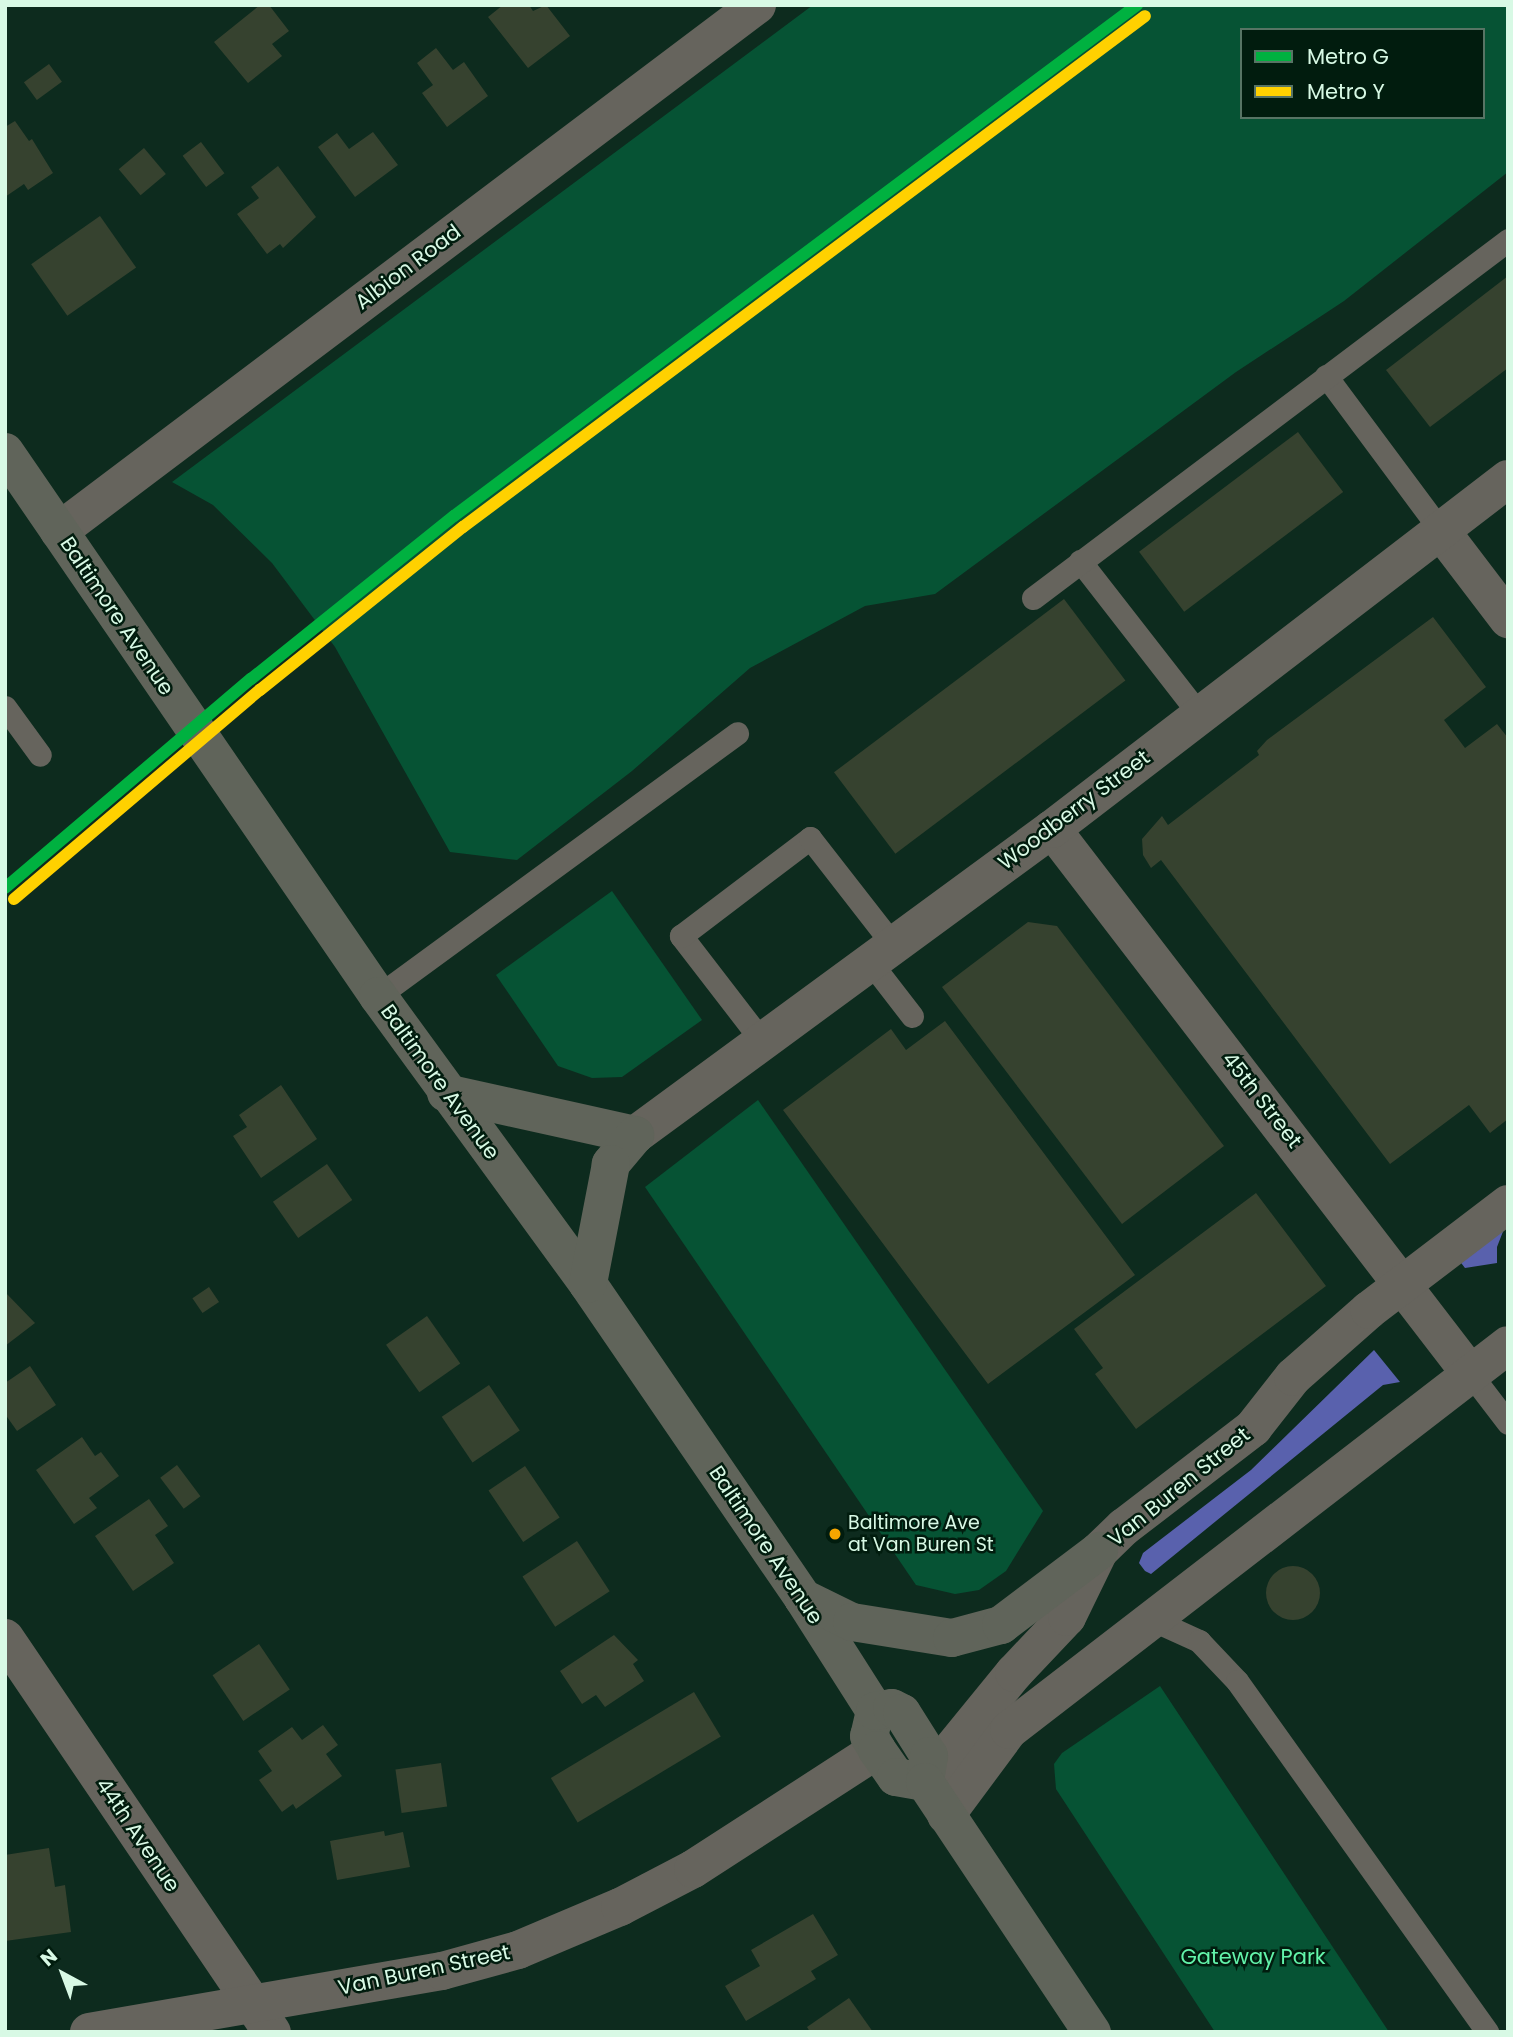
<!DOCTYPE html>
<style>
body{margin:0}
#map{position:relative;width:1513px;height:2037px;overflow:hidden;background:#0d2b1e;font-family:Poppins,sans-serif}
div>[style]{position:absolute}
.green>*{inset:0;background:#065334}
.water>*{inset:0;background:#5961ad}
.building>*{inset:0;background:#36422f;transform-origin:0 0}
.round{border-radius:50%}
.lane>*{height:23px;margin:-11.5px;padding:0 11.5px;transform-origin:11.5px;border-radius:11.5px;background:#66645d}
.street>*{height:38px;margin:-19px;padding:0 19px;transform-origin:19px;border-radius:19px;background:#66645d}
.primary>*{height:38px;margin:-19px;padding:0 19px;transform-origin:19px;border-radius:19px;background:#60645a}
.metro-1>*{height:12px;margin:-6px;padding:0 6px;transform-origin:6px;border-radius:6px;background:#00b140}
.metro-2>*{height:12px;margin:-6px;padding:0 6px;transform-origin:6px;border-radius:6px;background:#ffd100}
.dots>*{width:19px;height:19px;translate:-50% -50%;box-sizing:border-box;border:4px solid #011c0e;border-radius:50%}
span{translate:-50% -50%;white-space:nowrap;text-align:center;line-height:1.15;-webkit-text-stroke:5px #011c0e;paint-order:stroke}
.bus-label{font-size:19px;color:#d8f9e5}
.left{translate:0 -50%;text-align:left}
.street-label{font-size:21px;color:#d8f9e5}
.park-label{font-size:21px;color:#62f3aa}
.frame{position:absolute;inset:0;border:7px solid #d8f9e5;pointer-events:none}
.legend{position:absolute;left:1240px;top:28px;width:245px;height:91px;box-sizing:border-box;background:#011c0e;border:2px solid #577464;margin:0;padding:9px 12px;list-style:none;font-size:21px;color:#d8f9e5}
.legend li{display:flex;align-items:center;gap:14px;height:35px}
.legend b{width:35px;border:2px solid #577464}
.north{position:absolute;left:28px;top:1939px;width:70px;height:70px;-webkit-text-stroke:5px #011c0e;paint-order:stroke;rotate:319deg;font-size:19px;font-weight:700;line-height:28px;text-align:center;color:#d8f9e5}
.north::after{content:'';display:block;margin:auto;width:24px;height:32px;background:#d8f9e5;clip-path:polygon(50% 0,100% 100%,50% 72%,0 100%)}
</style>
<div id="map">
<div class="green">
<div style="clip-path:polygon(evenodd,813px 5px,1508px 5px,1508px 172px,1344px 301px,1236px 372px,935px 594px,865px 606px,750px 668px,632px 771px,517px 860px,450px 852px,335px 647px,272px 563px,213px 505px,172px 482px,813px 5px,1242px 30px,1483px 30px,1483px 117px,1242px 117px,1242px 30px)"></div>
<div style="clip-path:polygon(612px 891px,702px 1020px,622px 1077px,592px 1078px,558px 1066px,496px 975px)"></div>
<div style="clip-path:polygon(758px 1100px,1043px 1511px,1006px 1571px,979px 1590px,955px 1594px,916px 1585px,645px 1187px)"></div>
<div style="clip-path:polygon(1160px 1686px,1389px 2032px,1215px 2032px,1056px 1789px,1054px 1764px,1062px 1753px)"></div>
</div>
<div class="water">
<div style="clip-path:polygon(1504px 1229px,1497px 1247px,1497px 1263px,1465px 1268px,1455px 1255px)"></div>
<div style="clip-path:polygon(1374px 1350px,1400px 1382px,1383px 1385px,1151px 1574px,1145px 1571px,1139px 1563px,1143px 1553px,1251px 1470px)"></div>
</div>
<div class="building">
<div style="clip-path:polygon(260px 5px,269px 5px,289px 31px,272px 44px,282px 56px,248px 83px,214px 42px)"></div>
<div style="clip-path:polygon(503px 5px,529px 5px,533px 11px,546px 5px,570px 36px,528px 68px,488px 17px)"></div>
<div style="clip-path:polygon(436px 48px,453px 70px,464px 62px,488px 96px,447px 127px,422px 93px,433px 85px,417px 63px)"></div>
<div style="left:49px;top:64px;width:22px;height:31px;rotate:54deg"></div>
<div style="clip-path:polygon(15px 121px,29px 141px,32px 139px,53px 173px,28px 190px,24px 184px,5px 197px,5px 127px)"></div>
<div style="clip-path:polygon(373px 132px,398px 165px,355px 197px,318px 147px,337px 133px,349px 149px)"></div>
<div style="left:201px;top:142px;width:39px;height:23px;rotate:53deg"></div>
<div style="left:144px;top:148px;width:34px;height:33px;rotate:50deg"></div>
<div style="clip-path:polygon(278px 166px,316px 217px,283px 248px,280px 244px,267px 254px,237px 214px,259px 198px,251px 187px)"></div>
<div style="left:100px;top:216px;width:63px;height:84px;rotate:55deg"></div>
<div style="clip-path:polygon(1508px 276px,1508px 368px,1430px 427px,1386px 370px)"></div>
<div style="left:1298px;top:432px;width:75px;height:199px;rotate:53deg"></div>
<div style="left:1064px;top:599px;width:102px;height:288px;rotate:53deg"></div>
<div style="clip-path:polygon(1433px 617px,1486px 687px,1444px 720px,1465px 748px,1497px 724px,1508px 738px,1508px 1119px,1490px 1133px,1469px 1105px,1390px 1164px,1161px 860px,1151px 868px,1143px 855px,1142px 839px,1162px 816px,1168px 825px,1259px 755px,1257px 751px,1267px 740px)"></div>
<div style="clip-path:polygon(1028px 922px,1057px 926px,1224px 1146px,1122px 1224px,942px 987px)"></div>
<div style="clip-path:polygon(945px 1021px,1135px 1275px,988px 1384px,783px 1110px,891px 1029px,906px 1050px)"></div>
<div style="clip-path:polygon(281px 1085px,317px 1139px,261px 1178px,233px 1136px,247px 1127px,239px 1115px)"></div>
<div style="left:327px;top:1164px;width:44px;height:66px;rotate:55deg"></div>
<div style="clip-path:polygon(1256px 1193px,1326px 1286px,1136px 1429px,1095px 1374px,1103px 1368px,1074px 1329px)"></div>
<div style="left:209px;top:1287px;width:18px;height:20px;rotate:56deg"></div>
<div style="clip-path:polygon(5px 1292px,35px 1323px,5px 1346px)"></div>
<div style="left:427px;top:1316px;width:58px;height:50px;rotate:55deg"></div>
<div style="clip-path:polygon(30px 1366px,56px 1405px,17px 1431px,5px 1414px,5px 1383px)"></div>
<div style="left:489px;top:1385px;width:55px;height:57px;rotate:56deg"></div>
<div style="clip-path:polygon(82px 1437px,95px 1456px,101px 1452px,119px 1476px,89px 1498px,97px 1508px,74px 1524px,36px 1470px)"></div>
<div style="left:177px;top:1465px;width:39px;height:21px;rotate:53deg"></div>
<div style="left:525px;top:1466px;width:62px;height:44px;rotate:56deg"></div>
<div style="clip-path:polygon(149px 1499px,168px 1526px,155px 1535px,174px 1563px,133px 1591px,95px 1536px)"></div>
<div style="left:577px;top:1541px;width:60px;height:65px;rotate:57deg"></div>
<div class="round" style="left:1266px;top:1566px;width:54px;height:54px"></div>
<div style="clip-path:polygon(614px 1635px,638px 1660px,633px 1664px,644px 1681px,605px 1707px,596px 1695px,582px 1704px,560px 1671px)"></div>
<div style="left:259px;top:1644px;width:55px;height:56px;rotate:56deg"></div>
<div style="left:694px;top:1692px;width:52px;height:167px;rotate:59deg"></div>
<div style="clip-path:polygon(323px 1725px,338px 1745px,326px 1754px,342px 1776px,296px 1809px,293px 1804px,282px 1812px,259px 1780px,272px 1771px,258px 1751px,292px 1727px,302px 1740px)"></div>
<div style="left:441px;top:1763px;width:44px;height:46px;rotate:82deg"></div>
<div style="clip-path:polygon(384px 1831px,385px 1836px,403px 1832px,410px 1867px,337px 1880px,330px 1841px)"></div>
<div style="clip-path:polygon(49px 1848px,55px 1887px,65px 1885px,71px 1932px,5px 1941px,5px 1855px)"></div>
<div style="clip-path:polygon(813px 1914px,838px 1955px,811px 1971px,816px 1979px,746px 2021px,725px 1986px,760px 1966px,751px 1950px)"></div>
<div style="clip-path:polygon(849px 1998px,873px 2032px,810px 2032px,807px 2027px)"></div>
</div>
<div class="lane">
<div style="left:1326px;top:376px;width:193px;rotate:53.4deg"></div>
<div style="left:1080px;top:561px;width:194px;rotate:52.1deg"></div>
<div style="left:1033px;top:598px;width:595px;rotate:-37deg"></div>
<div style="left:5px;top:707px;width:59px;rotate:53.9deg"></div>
<div style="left:871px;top:963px;width:67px;rotate:52.3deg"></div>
<div style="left:378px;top:996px;width:445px;rotate:-36.2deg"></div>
<div style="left:762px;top:1041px;width:133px;rotate:-127.6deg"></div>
<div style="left:681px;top:936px;width:162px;rotate:-37.2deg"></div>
<div style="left:810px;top:838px;width:137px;rotate:52.1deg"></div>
<div style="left:1469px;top:1372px;width:64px;rotate:52.6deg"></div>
<div style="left:1153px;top:1620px;width:51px;rotate:24.5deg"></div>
<div style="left:1199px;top:1641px;width:55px;rotate:46.5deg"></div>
<div style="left:1237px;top:1681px;width:431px;rotate:54.5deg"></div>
</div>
<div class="street">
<div style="left:59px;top:531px;width:874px;rotate:-37deg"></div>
<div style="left:1441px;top:531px;width:111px;rotate:52.7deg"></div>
<div style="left:1052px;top:829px;width:685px;rotate:52.48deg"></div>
<div style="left:635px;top:1135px;width:517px;rotate:-36.27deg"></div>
<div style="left:1052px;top:829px;width:575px;rotate:-37.51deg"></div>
<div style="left:5px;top:1638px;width:476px;rotate:55.9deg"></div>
<div style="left:925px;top:1782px;width:141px;rotate:-50.8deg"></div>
<div style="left:1014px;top:1673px;width:77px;rotate:-46.6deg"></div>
<div style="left:1067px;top:1617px;width:73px;rotate:-64.1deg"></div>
<div style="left:1099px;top:1551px;width:35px;rotate:-44deg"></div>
<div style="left:1124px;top:1527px;width:163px;rotate:-37.5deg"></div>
<div style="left:1253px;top:1428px;width:65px;rotate:-51.9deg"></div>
<div style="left:1293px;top:1377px;width:101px;rotate:-41.4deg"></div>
<div style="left:1369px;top:1310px;width:175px;rotate:-37.3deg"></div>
<div style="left:946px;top:1815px;width:106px;rotate:-53.5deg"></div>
<div style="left:1009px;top:1730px;width:630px;rotate:-37.65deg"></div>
<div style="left:89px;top:2032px;width:358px;rotate:-9.8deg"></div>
<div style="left:442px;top:1971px;width:79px;rotate:-15.4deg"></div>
<div style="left:518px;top:1950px;width:111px;rotate:-22.9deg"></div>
<div style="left:620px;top:1907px;width:82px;rotate:-27.5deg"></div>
<div style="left:693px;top:1869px;width:219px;rotate:-32.9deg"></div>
</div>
<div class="primary">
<div style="left:5px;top:452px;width:660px;rotate:55.56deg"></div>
<div style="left:378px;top:996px;width:356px;rotate:53.9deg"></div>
<div style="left:588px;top:1284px;width:381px;rotate:55.6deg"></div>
<div style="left:803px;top:1598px;width:134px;rotate:57.5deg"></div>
<div style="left:875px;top:1711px;width:26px;rotate:103deg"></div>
<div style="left:869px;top:1736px;width:16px;rotate:60deg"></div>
<div style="left:877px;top:1750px;width:33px;rotate:55deg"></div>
<div style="left:896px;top:1777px;width:29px;rotate:10deg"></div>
<div style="left:446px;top:1093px;width:194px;rotate:12.5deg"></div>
<div style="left:635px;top:1135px;width:38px;rotate:130deg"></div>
<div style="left:611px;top:1164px;width:122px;rotate:100.9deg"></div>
<div style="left:803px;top:1598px;width:55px;rotate:26.1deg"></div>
<div style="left:852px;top:1622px;width:101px;rotate:9.1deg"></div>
<div style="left:952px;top:1638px;width:51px;rotate:-14.9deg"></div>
<div style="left:1001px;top:1625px;width:123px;rotate:-37.1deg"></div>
<div style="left:875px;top:1711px;width:17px;rotate:-10deg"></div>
<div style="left:892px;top:1708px;width:11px;rotate:27deg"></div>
<div style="left:902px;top:1713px;width:51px;rotate:57.9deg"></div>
<div style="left:929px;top:1756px;width:26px;rotate:99deg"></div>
<div style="left:925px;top:1782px;width:301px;rotate:56.3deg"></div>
</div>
<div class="metro-1">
<div style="left:5px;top:888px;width:323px;rotate:-40.4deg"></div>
<div style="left:251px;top:679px;width:260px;rotate:-38.8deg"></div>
<div style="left:454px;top:516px;width:853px;rotate:-36.8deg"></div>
</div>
<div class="metro-2">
<div style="left:14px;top:899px;width:323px;rotate:-40.4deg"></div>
<div style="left:260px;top:690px;width:260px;rotate:-38.8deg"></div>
<div style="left:463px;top:527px;width:852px;rotate:-36.84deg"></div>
</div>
<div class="dots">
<div style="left:835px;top:1534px;background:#f7a600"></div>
</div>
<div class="bus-label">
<span class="left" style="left:848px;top:1534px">Baltimore Ave<br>at Van Buren St</span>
</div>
<div class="street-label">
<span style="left:408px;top:267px;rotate:-37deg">Albion Road</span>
<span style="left:117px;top:616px;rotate:56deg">Baltimore Avenue</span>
<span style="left:1074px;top:810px;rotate:-37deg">Woodberry Street</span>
<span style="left:440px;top:1082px;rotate:54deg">Baltimore Avenue</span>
<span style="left:1262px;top:1100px;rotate:52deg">45th Street</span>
<span style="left:1179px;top:1487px;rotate:-39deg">Van Buren Street</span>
<span style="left:766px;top:1545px;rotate:56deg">Baltimore Avenue</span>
<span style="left:138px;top:1835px;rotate:56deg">44th Avenue</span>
<span style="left:424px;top:1970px;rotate:-12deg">Van Buren Street</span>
</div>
<div class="park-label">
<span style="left:1253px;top:1957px">Gateway Park</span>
</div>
<div class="frame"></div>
<ul class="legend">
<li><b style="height:9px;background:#00b140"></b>Metro G</li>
<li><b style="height:9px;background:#ffd100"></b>Metro Y</li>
</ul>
<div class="north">N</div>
</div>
